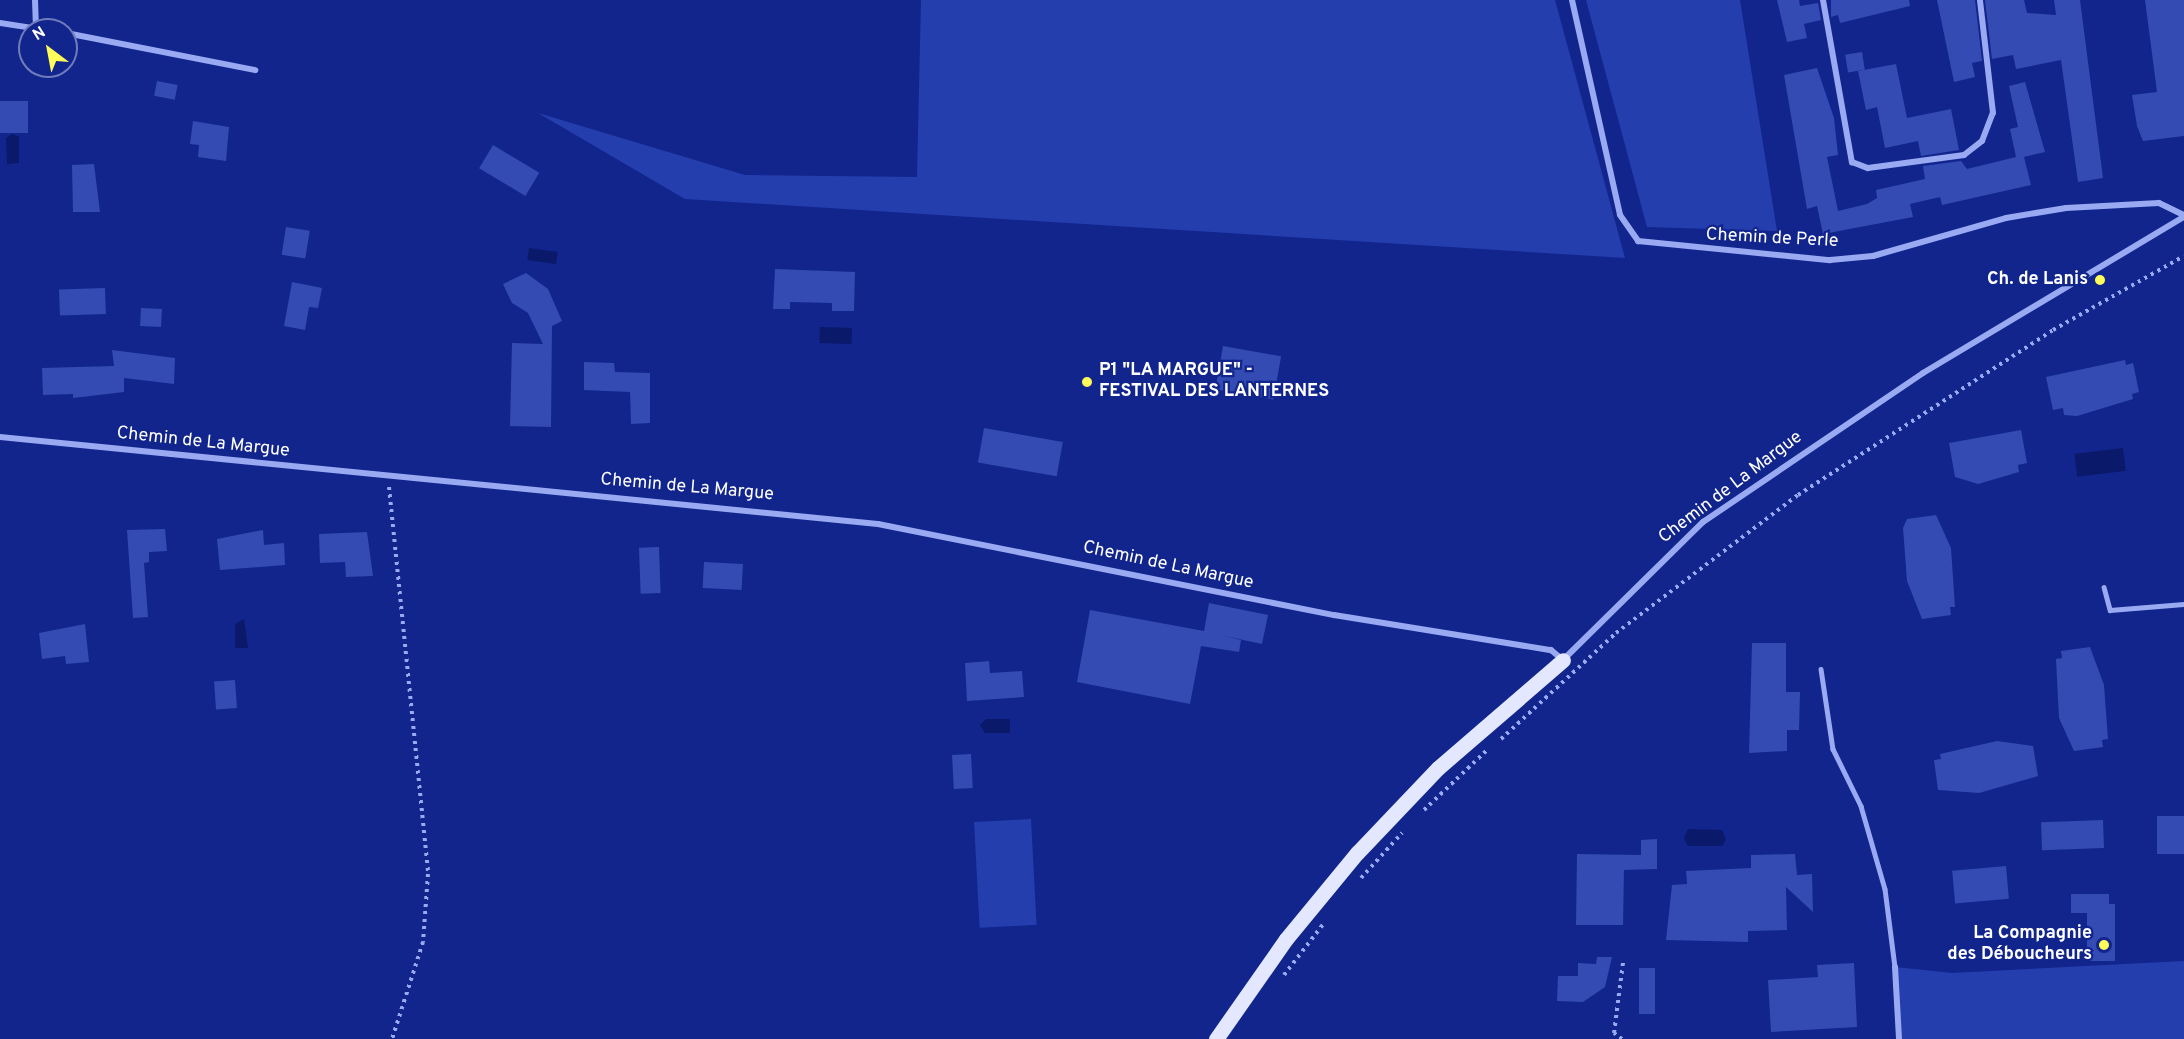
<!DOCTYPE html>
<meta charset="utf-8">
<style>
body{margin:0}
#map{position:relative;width:2184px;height:1039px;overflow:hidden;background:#11258d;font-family:Overpass,sans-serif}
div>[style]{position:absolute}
.green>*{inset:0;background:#253eae;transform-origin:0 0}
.water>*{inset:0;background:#0a1969;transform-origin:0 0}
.building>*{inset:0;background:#344bb4;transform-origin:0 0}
.path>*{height:4px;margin-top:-2px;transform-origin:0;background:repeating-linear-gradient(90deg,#99a9f2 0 3px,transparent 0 7.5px)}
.lane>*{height:4.5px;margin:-2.25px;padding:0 2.25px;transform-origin:2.25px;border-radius:2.25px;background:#99a9f2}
.street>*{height:6px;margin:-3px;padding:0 3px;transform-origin:3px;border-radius:3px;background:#99a9f2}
.primary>*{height:15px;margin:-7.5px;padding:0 7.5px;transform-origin:7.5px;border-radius:7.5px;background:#e3e7ff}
.dots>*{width:16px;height:16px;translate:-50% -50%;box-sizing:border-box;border:3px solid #11258d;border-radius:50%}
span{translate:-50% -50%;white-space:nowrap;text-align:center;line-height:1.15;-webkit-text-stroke:4.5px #11258d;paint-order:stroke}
.street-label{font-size:18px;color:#fff}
.poi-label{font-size:18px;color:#fff;font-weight:700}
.right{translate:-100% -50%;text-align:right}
.left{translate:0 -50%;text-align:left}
.north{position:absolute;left:18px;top:18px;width:60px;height:60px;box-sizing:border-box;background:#11258d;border:2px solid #707cbb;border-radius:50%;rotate:328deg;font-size:16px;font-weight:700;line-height:24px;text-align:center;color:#fff}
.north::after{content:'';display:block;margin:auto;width:21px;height:27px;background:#fffc59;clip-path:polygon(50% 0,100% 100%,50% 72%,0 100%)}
</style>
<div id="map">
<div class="green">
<div style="clip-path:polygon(921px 0,1555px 0,1625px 258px,685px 199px,538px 113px,745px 175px,917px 177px)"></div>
<div style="clip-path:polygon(1586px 0,1740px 0,1777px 231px,1647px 227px)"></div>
<div style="left:1031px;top:819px;width:106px;height:57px;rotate:87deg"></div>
<div style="clip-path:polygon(2184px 961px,2184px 1039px,1899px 1039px,1895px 967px,1952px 973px)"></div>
</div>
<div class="water">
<div style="clip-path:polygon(12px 134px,19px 137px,19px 163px,7px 164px,6px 138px)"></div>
<div style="left:529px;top:248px;width:29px;height:12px;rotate:8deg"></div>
<div style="left:820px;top:327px;width:32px;height:16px;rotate:2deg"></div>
<div style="left:2123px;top:448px;width:23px;height:49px;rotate:83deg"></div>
<div style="clip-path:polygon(244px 619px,248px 648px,235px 648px,235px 624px)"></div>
<div style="clip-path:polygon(986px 719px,1010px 719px,1010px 733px,985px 733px,980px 725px)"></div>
<div style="clip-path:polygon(1688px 829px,1722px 830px,1726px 840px,1722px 846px,1688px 846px,1684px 838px)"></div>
</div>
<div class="building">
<div style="clip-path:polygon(1777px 0,1799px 0,1800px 6px,1818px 3px,1821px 20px,1804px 24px,1807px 38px,1787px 42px)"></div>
<div style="clip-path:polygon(1831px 0,1909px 0,1910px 6px,1840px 23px,1838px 15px,1831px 17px)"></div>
<div style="clip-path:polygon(1937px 0,1975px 0,1982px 61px,1972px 63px,1975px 77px,1954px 82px)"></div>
<div style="clip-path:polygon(1985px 0,2024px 0,2027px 13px,2056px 15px,2054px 0,2080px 0,2103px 178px,2078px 182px,2061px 60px,2016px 69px,2013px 55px,1992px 59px)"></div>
<div style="clip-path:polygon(2145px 0,2184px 0,2184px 136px,2143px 141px,2137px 126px,2132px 95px,2157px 92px)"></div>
<div style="left:1862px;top:52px;width:18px;height:17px;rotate:81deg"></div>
<div style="clip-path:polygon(1896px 64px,1907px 118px,1951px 109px,1959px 150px,1921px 156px,1918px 141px,1885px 148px,1877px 107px,1866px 110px,1858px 71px)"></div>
<div style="clip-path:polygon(1817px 68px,1834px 118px,1838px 155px,1827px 157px,1838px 211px,1867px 204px,1877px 198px,1876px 190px,1925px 179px,1923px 166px,1961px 161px,1967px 169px,2016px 157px,2010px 129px,2018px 127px,2009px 86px,2025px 82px,2045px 152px,2024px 157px,2031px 185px,1942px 205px,1940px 197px,1910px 204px,1913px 217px,1823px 234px,1817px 206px,1807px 209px,1784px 75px)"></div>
<div style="left:157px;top:81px;width:21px;height:15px;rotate:11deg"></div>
<div style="left:0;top:101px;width:28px;height:32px"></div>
<div style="clip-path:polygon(193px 121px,229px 127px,226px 161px,198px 157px,199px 145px,190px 144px)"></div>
<div style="left:493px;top:145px;width:54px;height:27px;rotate:31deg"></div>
<div style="clip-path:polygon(94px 164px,100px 212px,73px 212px,72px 165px)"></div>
<div style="left:286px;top:227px;width:24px;height:28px;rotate:9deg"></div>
<div style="clip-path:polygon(775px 269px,855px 272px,854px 311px,832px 311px,832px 303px,790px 302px,790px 309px,773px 309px)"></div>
<div style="clip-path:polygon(526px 273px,548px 289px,562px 321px,552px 326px,551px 427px,510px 426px,512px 343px,543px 344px,528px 313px,512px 303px,503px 284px)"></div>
<div style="clip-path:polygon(292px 282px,322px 288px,318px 308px,309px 307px,305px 330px,284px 326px)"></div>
<div style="left:105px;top:288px;width:26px;height:46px;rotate:88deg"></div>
<div style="left:141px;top:308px;width:21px;height:18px;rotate:3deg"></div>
<div style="left:1223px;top:346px;width:59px;height:44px;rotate:10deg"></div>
<div style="clip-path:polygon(112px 350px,175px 358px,174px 384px,124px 378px,124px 392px,73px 398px,73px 394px,43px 395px,42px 368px,114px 366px)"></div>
<div style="clip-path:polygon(2125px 360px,2126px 365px,2133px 363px,2139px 392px,2132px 394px,2133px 399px,2077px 416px,2064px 415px,2063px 408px,2053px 410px,2046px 377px)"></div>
<div style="clip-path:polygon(584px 362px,614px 363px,615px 372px,650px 373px,650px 423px,631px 424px,630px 392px,584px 390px)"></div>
<div style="left:984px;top:428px;width:80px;height:35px;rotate:10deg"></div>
<div style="clip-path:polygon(2021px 430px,2027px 463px,2018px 465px,2019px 472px,1978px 484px,1955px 477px,1949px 443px)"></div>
<div style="clip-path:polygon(1936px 515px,1951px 548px,1955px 607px,1950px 607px,1951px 615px,1922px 619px,1907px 581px,1903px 528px,1907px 519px)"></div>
<div style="clip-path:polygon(165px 529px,167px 551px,149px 552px,149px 562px,144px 563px,148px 617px,133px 618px,127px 530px)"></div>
<div style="clip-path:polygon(263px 530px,264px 545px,284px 543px,285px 565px,220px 570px,217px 539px)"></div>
<div style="clip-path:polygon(367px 532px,373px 576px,346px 577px,345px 562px,320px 563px,319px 534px)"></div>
<div style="left:659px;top:547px;width:46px;height:20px;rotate:88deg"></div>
<div style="left:704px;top:562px;width:39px;height:26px;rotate:3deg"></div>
<div style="clip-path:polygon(1209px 603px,1268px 615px,1262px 644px,1220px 635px,1241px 640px,1239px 652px,1201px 646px,1190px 704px,1077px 682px,1090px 610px,1204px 631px)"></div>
<div style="clip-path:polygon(85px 624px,89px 662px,66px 664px,65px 656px,42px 659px,39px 633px)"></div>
<div style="clip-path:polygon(1752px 643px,1786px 643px,1786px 692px,1800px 692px,1799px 730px,1787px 730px,1787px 751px,1749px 753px)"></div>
<div style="clip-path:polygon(2090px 647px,2104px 685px,2108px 739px,2102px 740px,2103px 747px,2074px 751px,2059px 718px,2056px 659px,2062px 658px,2061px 651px)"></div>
<div style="clip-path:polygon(989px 661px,990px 673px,1022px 671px,1024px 697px,967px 701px,965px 663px)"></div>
<div style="left:235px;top:680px;width:28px;height:21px;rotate:86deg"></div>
<div style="clip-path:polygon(1997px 741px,2033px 746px,2038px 776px,1979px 793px,1938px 790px,1934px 760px,1941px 759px,1940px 754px)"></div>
<div style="left:971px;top:754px;width:34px;height:19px;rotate:87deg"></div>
<div style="left:2184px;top:816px;width:38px;height:27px;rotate:90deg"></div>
<div style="left:2103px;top:820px;width:28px;height:62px;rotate:88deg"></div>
<div style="clip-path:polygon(1657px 839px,1657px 869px,1624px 870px,1623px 925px,1576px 925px,1577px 854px,1641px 855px,1641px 840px)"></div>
<div style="clip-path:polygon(1795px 854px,1797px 875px,1812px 874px,1813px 912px,1786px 887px,1787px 930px,1748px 931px,1748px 942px,1666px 940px,1672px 885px,1687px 884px,1686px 871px,1751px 868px,1751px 855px)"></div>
<div style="left:2006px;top:866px;width:33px;height:54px;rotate:85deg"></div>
<div style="clip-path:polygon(2071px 894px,2109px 894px,2109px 904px,2115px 904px,2115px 961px,2087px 961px,2087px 913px,2071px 913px)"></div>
<div style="clip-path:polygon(1597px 957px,1612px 957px,1605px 987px,1583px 1002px,1557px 1001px,1558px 976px,1578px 976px,1578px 963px,1596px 964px)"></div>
<div style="clip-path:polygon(1854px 963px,1857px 1027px,1771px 1032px,1768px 980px,1818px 977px,1817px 965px)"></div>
<div style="left:1639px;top:968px;width:16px;height:46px"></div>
</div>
<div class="path">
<div style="left:389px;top:487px;width:389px;rotate:84.2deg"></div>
<div style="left:428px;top:874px;width:68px;rotate:94.2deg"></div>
<div style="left:423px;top:942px;width:102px;rotate:107.7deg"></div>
<div style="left:1501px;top:739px;width:156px;rotate:-42.7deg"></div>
<div style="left:1616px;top:633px;width:228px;rotate:-37.2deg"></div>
<div style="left:1798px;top:495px;width:304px;rotate:-32.9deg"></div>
<div style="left:2053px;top:330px;width:150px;rotate:-29.5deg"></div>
<div style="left:1424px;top:810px;width:86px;rotate:-43.6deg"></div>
<div style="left:1361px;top:878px;width:61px;rotate:-47.7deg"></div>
<div style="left:1284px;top:975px;width:66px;rotate:-52.4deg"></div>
<div style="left:1622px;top:1039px;width:10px;rotate:-143deg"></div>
<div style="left:1614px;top:1033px;width:71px;rotate:-82.7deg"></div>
</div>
<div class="lane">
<div style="left:2104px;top:587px;width:24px;rotate:75deg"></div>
<div style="left:2110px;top:610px;width:74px;rotate:-4.6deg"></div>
<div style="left:1821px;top:669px;width:81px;rotate:81.5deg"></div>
<div style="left:1833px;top:749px;width:64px;rotate:63.8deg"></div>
<div style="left:1861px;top:806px;width:86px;rotate:73.9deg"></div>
<div style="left:1885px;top:889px;width:79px;rotate:82.7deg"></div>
</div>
<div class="street">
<div style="left:35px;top:0;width:28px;rotate:88deg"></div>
<div style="left:1572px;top:0;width:220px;rotate:77.4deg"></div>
<div style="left:1620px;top:215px;width:32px;rotate:55deg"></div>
<div style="left:1638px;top:241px;width:193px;rotate:5.7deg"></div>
<div style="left:1830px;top:260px;width:43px;rotate:-5.3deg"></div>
<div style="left:1873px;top:256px;width:138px;rotate:-15.9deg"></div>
<div style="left:2006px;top:218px;width:61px;rotate:-9.5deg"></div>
<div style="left:2066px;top:208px;width:93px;rotate:-3.1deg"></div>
<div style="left:2159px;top:203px;width:28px;rotate:26deg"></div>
<div style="left:1823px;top:0;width:165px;rotate:79.9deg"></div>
<div style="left:1852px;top:162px;width:17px;rotate:21deg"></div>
<div style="left:1868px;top:168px;width:97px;rotate:-7.7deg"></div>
<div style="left:1964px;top:155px;width:23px;rotate:-38deg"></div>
<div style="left:1982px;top:141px;width:30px;rotate:-69deg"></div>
<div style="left:1993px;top:113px;width:114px;rotate:-96.6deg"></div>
<div style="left:0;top:23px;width:47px;rotate:8.7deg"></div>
<div style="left:66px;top:33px;width:193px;rotate:11.1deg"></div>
<div style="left:0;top:437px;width:882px;rotate:5.66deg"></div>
<div style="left:878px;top:524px;width:465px;rotate:11.3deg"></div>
<div style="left:1334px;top:615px;width:220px;rotate:9.2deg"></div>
<div style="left:1551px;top:650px;width:16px;rotate:40deg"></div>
<div style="left:1563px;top:660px;width:197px;rotate:-44.6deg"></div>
<div style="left:1703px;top:522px;width:266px;rotate:-34.1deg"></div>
<div style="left:1923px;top:373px;width:304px;rotate:-30.9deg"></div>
<div style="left:1895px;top:967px;width:72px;rotate:86.8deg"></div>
</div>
<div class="primary">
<div style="left:1216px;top:1039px;width:122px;rotate:-55deg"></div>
<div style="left:1286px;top:939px;width:112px;rotate:-50.5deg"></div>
<div style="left:1357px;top:853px;width:117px;rotate:-46.4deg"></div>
<div style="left:1438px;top:768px;width:165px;rotate:-40.8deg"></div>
</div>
<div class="dots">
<div style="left:2100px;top:280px;background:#fffc59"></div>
<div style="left:1087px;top:382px;background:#fffc59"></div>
<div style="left:2104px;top:945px;background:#fffc59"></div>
</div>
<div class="street-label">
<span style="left:1772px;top:239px;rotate:3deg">Chemin de Perle</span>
<span style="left:203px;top:443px;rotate:6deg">Chemin de La Margue</span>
<span style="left:687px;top:488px;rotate:5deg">Chemin de La Margue</span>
<span style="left:1731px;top:488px;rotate:-37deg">Chemin de La Margue</span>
<span style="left:1168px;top:566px;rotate:12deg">Chemin de La Margue</span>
</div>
<div class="poi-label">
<span class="right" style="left:2088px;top:280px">Ch. de Lanis</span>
<span class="left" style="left:1099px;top:382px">P1 "LA MARGUE" -<br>FESTIVAL DES LANTERNES</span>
<span class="right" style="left:2092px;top:945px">La Compagnie<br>des Déboucheurs</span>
</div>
<div class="north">N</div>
</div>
